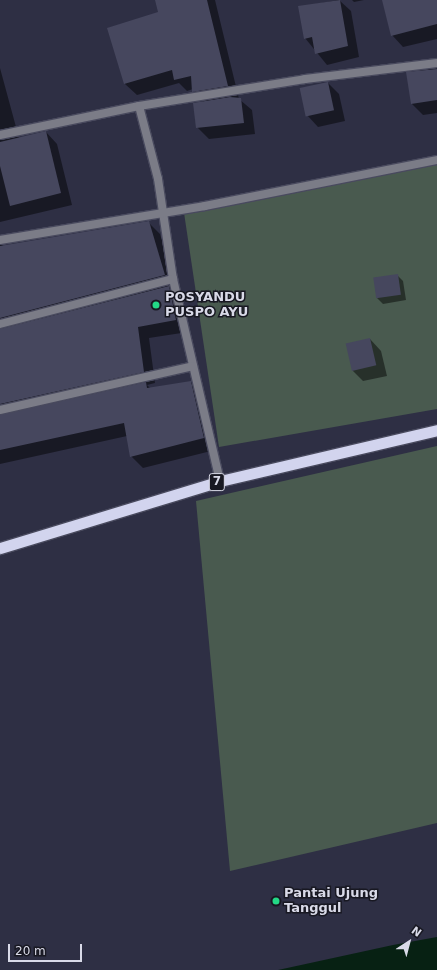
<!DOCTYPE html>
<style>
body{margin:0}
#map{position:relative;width:437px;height:970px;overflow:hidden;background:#2e2f44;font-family:"DejaVu Sans",sans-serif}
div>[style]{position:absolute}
.green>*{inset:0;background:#495a4f}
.water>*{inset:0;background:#072113}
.shadow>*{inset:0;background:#0007}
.building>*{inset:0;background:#46475e;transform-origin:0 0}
.roads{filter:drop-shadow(1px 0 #494a5e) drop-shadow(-1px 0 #494a5e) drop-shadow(0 1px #494a5e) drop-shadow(0 -1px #494a5e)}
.minor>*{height:8px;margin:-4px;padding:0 4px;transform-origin:4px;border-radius:4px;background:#7b7c87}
.trunk>*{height:11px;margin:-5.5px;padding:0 5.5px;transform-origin:5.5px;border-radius:5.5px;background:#d2d4ee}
.dots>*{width:11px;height:11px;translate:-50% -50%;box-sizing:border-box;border:2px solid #181822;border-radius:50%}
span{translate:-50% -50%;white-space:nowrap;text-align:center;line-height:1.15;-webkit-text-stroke:3px #181822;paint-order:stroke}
.shield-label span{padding:1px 3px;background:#181822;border:1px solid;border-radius:3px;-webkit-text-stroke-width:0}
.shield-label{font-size:12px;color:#d9dae8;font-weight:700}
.poi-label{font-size:13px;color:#d9dae8;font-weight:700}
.left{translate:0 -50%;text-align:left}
.north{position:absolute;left:389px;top:922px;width:40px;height:40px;-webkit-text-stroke:3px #181822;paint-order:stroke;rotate:36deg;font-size:11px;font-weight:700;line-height:16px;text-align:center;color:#d9dae8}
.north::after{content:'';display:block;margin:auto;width:14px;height:18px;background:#d9dae8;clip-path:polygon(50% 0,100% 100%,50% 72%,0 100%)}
.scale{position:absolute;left:8px;top:944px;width:74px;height:18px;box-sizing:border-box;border:2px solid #d9dae8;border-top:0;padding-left:5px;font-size:12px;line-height:14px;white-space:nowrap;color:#d9dae8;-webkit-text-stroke:3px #181822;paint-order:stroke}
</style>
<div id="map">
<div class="green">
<div style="clip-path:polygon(437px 159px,437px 409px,219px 447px,183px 206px)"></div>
<div style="clip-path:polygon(437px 446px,437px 823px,230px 871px,196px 501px)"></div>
</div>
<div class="water">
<div style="clip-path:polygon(437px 937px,437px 970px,278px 970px,393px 945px)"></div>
</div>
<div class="shadow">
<div style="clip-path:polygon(156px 0,215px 0,239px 99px,252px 110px,255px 134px,209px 139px,197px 127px,204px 103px,193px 89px,187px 91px,179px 83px,137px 95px,125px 84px,109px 28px,159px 13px)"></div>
<div style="clip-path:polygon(339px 0,351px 11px,359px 57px,327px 65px,305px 38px,299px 7px)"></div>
<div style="clip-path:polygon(352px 0,364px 0,354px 2px)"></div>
<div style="clip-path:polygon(383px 0,437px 0,437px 39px,403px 47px,392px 35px)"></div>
<div style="clip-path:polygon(0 68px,19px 138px,46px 132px,57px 144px,72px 205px,0 222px)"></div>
<div style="clip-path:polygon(437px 68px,437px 113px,423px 115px,412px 104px,407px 73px)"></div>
<div style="clip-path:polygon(328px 83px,339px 94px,345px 121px,318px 127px,307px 115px)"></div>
<div style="clip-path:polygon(148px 222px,160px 234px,176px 287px,170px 288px,180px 298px,188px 332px,149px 338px,155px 383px,147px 385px,151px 389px,191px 382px,202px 394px,215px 450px,143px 468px,131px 456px,127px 436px,0 464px,0 234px,3px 247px)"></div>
<div style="clip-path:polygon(397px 275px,403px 281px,406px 300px,383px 304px,377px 298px)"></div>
<div style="clip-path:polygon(370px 339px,381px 351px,387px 376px,363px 381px,352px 370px)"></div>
</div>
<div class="building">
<div style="clip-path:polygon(155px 0,207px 0,228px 86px,192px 92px,191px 76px,174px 80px,172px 70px,124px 84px,107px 28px,158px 12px)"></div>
<div style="clip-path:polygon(340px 0,348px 46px,315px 54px,312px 37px,304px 39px,298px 6px)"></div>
<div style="clip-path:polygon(382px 0,437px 0,437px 24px,391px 36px)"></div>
<div style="clip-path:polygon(437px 69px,437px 100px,411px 104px,406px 72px)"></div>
<div style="left:328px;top:82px;width:29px;height:29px;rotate:78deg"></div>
<div style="clip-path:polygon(230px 97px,241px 98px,244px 123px,196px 128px,193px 103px)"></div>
<div style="clip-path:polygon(46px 131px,61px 193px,10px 206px,0 166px,0 142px)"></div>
<div style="clip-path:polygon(149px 221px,165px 275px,0 318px,0 246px)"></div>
<div style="left:398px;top:274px;width:21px;height:25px;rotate:82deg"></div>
<div style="clip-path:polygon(169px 286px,176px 320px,138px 327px,144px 372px,0 404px,0 329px)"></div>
<div style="left:370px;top:338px;width:28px;height:25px;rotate:77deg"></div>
<div style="clip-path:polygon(191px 381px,204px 438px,130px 457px,124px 423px,0 450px,0 415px,146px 382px,147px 388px)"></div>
</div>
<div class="roads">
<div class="minor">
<div style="left:139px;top:106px;width:75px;rotate:75.4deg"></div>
<div style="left:158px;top:179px;width:101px;rotate:81.5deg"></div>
<div style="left:173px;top:279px;width:207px;rotate:76.9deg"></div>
<div style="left:0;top:135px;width:142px;rotate:-11.8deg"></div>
<div style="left:139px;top:106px;width:168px;rotate:-9.2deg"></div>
<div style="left:305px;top:79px;width:133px;rotate:-6.9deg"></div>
<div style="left:0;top:240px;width:208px;rotate:-9.4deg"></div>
<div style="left:205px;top:206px;width:237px;rotate:-11.2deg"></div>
<div style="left:0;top:324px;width:179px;rotate:-14.6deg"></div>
<div style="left:0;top:410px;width:198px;rotate:-12.8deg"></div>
</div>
<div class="trunk">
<div style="left:0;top:548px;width:230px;rotate:-16.9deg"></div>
<div style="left:220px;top:481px;width:223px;rotate:-13.2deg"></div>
</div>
</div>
<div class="dots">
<div style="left:156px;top:305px;background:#23d886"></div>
<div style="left:276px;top:901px;background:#23d886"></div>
</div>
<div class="shield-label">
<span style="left:217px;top:482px">7</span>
</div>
<div class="poi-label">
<span class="left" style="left:165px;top:305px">POSYANDU<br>PUSPO AYU</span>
<span class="left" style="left:284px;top:901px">Pantai Ujung<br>Tanggul</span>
</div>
<div class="north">N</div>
<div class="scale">20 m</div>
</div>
